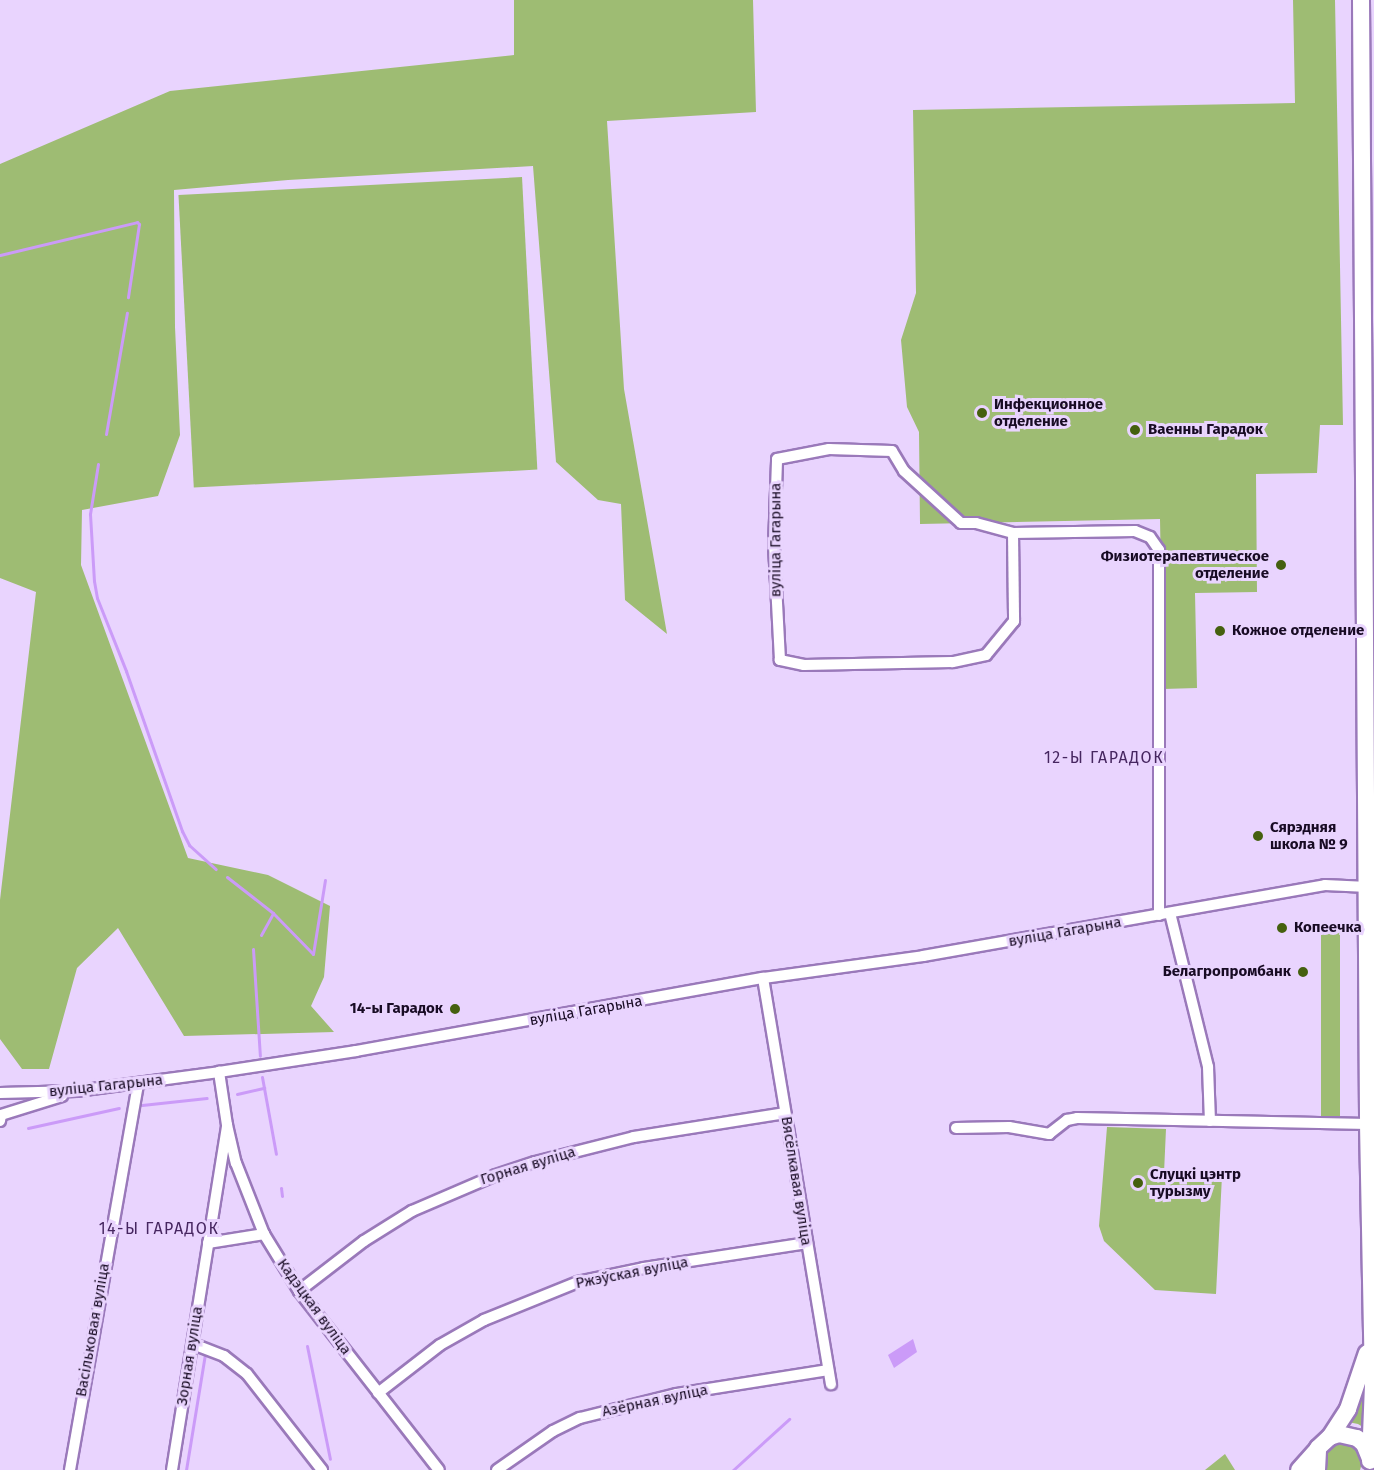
<!DOCTYPE html>
<meta charset="utf-8">
<style>
body{margin:0}
#map{position:relative;width:1374px;height:1470px;overflow:hidden;background:#e9d4fe;font-family:"Fira Sans",sans-serif}
div>[style]{position:absolute}
.green>*{inset:0;background:#9ebc73;transform-origin:0 0}
.water>*{inset:0;background:#cb9bf8}
.stream>*{height:3px;margin:-1.5px;padding:0 1.5px;transform-origin:1.5px;border-radius:1.5px;background:#cb9bf8}
.roads{filter:drop-shadow(2px 0 #9a79ba) drop-shadow(-2px 0 #9a79ba) drop-shadow(0 2px #9a79ba) drop-shadow(0 -2px #9a79ba)}
.street>*{height:10px;margin:-5px;padding:0 5px;transform-origin:5px;border-radius:5px;background:#fff}
.primary>*{height:16px;margin:-8px;padding:0 8px;transform-origin:8px;border-radius:8px;background:#fff}
.dots>*{width:16px;height:16px;translate:-50% -50%;box-sizing:border-box;border:3px solid #e9d4fe;border-radius:50%}
span{translate:-50% -50%;white-space:nowrap;text-align:center;line-height:1.15;-webkit-text-stroke:6px #e9d4fe;paint-order:stroke}
.poi-label{font-size:15px;color:#180b24;font-weight:700}
.left{translate:0 -50%;text-align:left}
.right{translate:-100% -50%;text-align:right}
.street-label{font-size:15px;color:#180b24}
.neighbourhood-label{font-size:16px;color:#462660;letter-spacing:1.5px}
</style>
<div id="map">
<div class="green">
<div style="clip-path:polygon(514px 0,753px 0,756px 112px,607px 121px,624px 389px,667px 634px,625px 600px,621px 504px,598px 500px,556px 462px,533px 166px,288px 180px,174px 190px,175px 327px,180px 435px,158px 496px,82px 510px,81px 565px,188px 858px,268px 875px,330px 906px,324px 977px,311px 1006px,334px 1032px,184px 1036px,118px 928px,77px 968px,49px 1069px,22px 1069px,0 1039px,0 900px,36px 592px,0 578px,0 164px,170px 91px,514px 55px)"></div>
<div style="clip-path:polygon(1293px 0,1335px 0,1343px 425px,1320px 425px,1317px 473px,1256px 474px,1257px 592px,1195px 593px,1197px 688px,1163px 689px,1160px 519px,920px 524px,919px 432px,907px 407px,901px 340px,916px 293px,913px 110px,1295px 103px)"></div>
<div style="left:522px;top:177px;width:293px;height:344px;rotate:87deg"></div>
<div style="left:1340px;top:923px;width:193px;height:19px;rotate:90deg"></div>
<div style="clip-path:polygon(1107px 1127px,1166px 1129px,1164px 1173px,1222px 1176px,1216px 1294px,1155px 1290px,1104px 1241px,1099px 1226px)"></div>
<div style="clip-path:polygon(1366px 1385px,1366px 1429px,1358px 1424px,1343px 1421px)"></div>
<div style="clip-path:polygon(1334px 1441px,1354px 1442px,1363px 1460px,1360px 1470px,1325px 1470px,1322px 1456px)"></div>
<div style="clip-path:polygon(1225px 1454px,1235px 1470px,1205px 1470px)"></div>
</div>
<div class="water">
<div style="clip-path:polygon(913px 1339px,917px 1352px,894px 1368px,888px 1355px)"></div>
</div>
<div class="stream">
<div style="left:0;top:255px;width:141px;rotate:-13.5deg"></div>
<div style="left:137px;top:222px;width:3px;rotate:45deg"></div>
<div style="left:139px;top:224px;width:74px;rotate:98.6deg"></div>
<div style="left:106px;top:434px;width:123px;rotate:-80.2deg"></div>
<div style="left:98px;top:464px;width:51px;rotate:99.1deg"></div>
<div style="left:90px;top:514px;width:67px;rotate:86.6deg"></div>
<div style="left:94px;top:581px;width:17px;rotate:80deg"></div>
<div style="left:97px;top:598px;width:79px;rotate:68.3deg"></div>
<div style="left:126px;top:671px;width:170px;rotate:70.7deg"></div>
<div style="left:182px;top:831px;width:16px;rotate:63deg"></div>
<div style="left:189px;top:845px;width:36px;rotate:42deg"></div>
<div style="left:227px;top:877px;width:58px;rotate:38deg"></div>
<div style="left:261px;top:935px;width:25px;rotate:-61deg"></div>
<div style="left:273px;top:913px;width:57px;rotate:45.7deg"></div>
<div style="left:313px;top:954px;width:75px;rotate:-80.8deg"></div>
<div style="left:253px;top:949px;width:107px;rotate:86.3deg"></div>
<div style="left:262px;top:1077px;width:78px;rotate:79.7deg"></div>
<div style="left:237px;top:1094px;width:28px;rotate:-13deg"></div>
<div style="left:142px;top:1105px;width:65px;rotate:-6.1deg"></div>
<div style="left:28px;top:1128px;width:93px;rotate:-12.4deg"></div>
<div style="left:281px;top:1188px;width:8px;rotate:83deg"></div>
<div style="left:307px;top:1346px;width:115px;rotate:78.5deg"></div>
<div style="left:186px;top:1470px;width:118px;rotate:-80.7deg"></div>
<div style="left:733px;top:1470px;width:76px;rotate:-42.3deg"></div>
</div>
<div class="roads">
<div class="street">
<div style="left:1013px;top:533px;width:88px;rotate:89.3deg"></div>
<div style="left:1014px;top:621px;width:44px;rotate:129.5deg"></div>
<div style="left:986px;top:655px;width:35px;rotate:168deg"></div>
<div style="left:952px;top:662px;width:148px;rotate:178.8deg"></div>
<div style="left:804px;top:665px;width:25px;rotate:-168deg"></div>
<div style="left:780px;top:660px;width:113px;rotate:-93deg"></div>
<div style="left:774px;top:547px;width:88px;rotate:-88deg"></div>
<div style="left:777px;top:459px;width:53px;rotate:-10.9deg"></div>
<div style="left:829px;top:449px;width:63px;rotate:1.8deg"></div>
<div style="left:892px;top:451px;width:23px;rotate:59deg"></div>
<div style="left:904px;top:471px;width:77px;rotate:42.4deg"></div>
<div style="left:961px;top:523px;width:15px"></div>
<div style="left:976px;top:523px;width:38px;rotate:15deg"></div>
<div style="left:1013px;top:533px;width:122px;rotate:-0.9deg"></div>
<div style="left:1135px;top:531px;width:16px;rotate:22deg"></div>
<div style="left:1150px;top:537px;width:16px;rotate:55deg"></div>
<div style="left:1159px;top:550px;width:365px;rotate:90deg"></div>
<div style="left:1170px;top:913px;width:159px;rotate:76.1deg"></div>
<div style="left:1208px;top:1067px;width:54px;rotate:87.9deg"></div>
<div style="left:763px;top:978px;width:412px;rotate:80.5deg"></div>
<div style="left:0;top:1093px;width:77px;rotate:-1.5deg"></div>
<div style="left:77px;top:1091px;width:143px;rotate:-7.6deg"></div>
<div style="left:219px;top:1072px;width:139px;rotate:-8.7deg"></div>
<div style="left:356px;top:1051px;width:413px;rotate:-10.2deg"></div>
<div style="left:763px;top:978px;width:162px;rotate:-7.8deg"></div>
<div style="left:923px;top:956px;width:408px;rotate:-10deg"></div>
<div style="left:1325px;top:885px;width:43px;rotate:2.7deg"></div>
<div style="left:0;top:1121px;width:6px;rotate:-81deg"></div>
<div style="left:1px;top:1115px;width:64px;rotate:-17.3deg"></div>
<div style="left:227px;top:1125px;width:39px;rotate:77deg"></div>
<div style="left:236px;top:1163px;width:76px;rotate:68.5deg"></div>
<div style="left:264px;top:1234px;width:67px;rotate:58.4deg"></div>
<div style="left:299px;top:1291px;width:227px;rotate:52deg"></div>
<div style="left:956px;top:1128px;width:53px;rotate:-1.1deg"></div>
<div style="left:1009px;top:1127px;width:41px;rotate:9.9deg"></div>
<div style="left:1049px;top:1134px;width:23px;rotate:-38deg"></div>
<div style="left:1067px;top:1120px;width:10px;rotate:-11deg"></div>
<div style="left:1077px;top:1118px;width:291px;rotate:1.2deg"></div>
<div style="left:208px;top:1243px;width:57px;rotate:-9.1deg"></div>
<div style="left:299px;top:1291px;width:82px;rotate:-37.6deg"></div>
<div style="left:364px;top:1241px;width:57px;rotate:-32deg"></div>
<div style="left:412px;top:1211px;width:91px;rotate:-23.2deg"></div>
<div style="left:496px;top:1175px;width:41px;rotate:-18.4deg"></div>
<div style="left:535px;top:1162px;width:102px;rotate:-14.2deg"></div>
<div style="left:634px;top:1137px;width:153px;rotate:-9deg"></div>
<div style="left:193px;top:1344px;width:33px;rotate:21deg"></div>
<div style="left:224px;top:1356px;width:29px;rotate:38deg"></div>
<div style="left:247px;top:1374px;width:122px;rotate:52deg"></div>
<div style="left:378px;top:1393px;width:78px;rotate:-37.7deg"></div>
<div style="left:440px;top:1345px;width:51px;rotate:-29.6deg"></div>
<div style="left:484px;top:1320px;width:101px;rotate:-22deg"></div>
<div style="left:578px;top:1282px;width:67px;rotate:-12deg"></div>
<div style="left:644px;top:1268px;width:165px;rotate:-8.7deg"></div>
<div style="left:70px;top:1470px;width:392px;rotate:-80deg"></div>
<div style="left:172px;top:1470px;width:349px;rotate:-80.9deg"></div>
<div style="left:227px;top:1125px;width:54px;rotate:-98.6deg"></div>
<div style="left:497px;top:1470px;width:68px;rotate:-34.9deg"></div>
<div style="left:553px;top:1431px;width:30px;rotate:-26deg"></div>
<div style="left:580px;top:1418px;width:100px;rotate:-13.9deg"></div>
<div style="left:677px;top:1394px;width:153px;rotate:-9deg"></div>
</div>
<div class="primary">
<div style="left:1361px;top:0;width:1124px;rotate:89.64deg"></div>
<div style="left:1368px;top:1124px;width:261px;rotate:88.9deg"></div>
<div style="left:1373px;top:1385px;width:76px;rotate:92.3deg"></div>
<div style="left:1330px;top:1437px;width:33px;rotate:-57deg"></div>
<div style="left:1348px;top:1409px;width:59px;rotate:-71.3deg"></div>
<div style="left:1299px;top:1470px;width:28px;rotate:-48deg"></div>
<div style="left:1317px;top:1470px;width:22px;rotate:-87deg"></div>
<div style="left:1318px;top:1448px;width:16px;rotate:-43deg"></div>
<div style="left:1330px;top:1437px;width:9px;rotate:-18deg"></div>
<div style="left:1339px;top:1434px;width:18px;rotate:13deg"></div>
<div style="left:1357px;top:1438px;width:9px;rotate:41deg"></div>
<div style="left:1364px;top:1444px;width:16px;rotate:68deg"></div>
</div>
</div>
<div class="dots">
<div style="left:982px;top:413px;background:#45600f"></div>
<div style="left:1135px;top:430px;background:#45600f"></div>
<div style="left:1281px;top:565px;background:#45600f"></div>
<div style="left:1220px;top:631px;background:#45600f"></div>
<div style="left:1258px;top:836px;background:#45600f"></div>
<div style="left:1282px;top:928px;background:#45600f"></div>
<div style="left:1303px;top:972px;background:#45600f"></div>
<div style="left:455px;top:1009px;background:#45600f"></div>
<div style="left:1138px;top:1183px;background:#45600f"></div>
</div>
<div class="poi-label">
<span class="left" style="left:994px;top:413px">Инфекционное<br>отделение</span>
<span class="left" style="left:1148px;top:430px">Ваенны Гарадок</span>
<span class="right" style="left:1269px;top:565px">Физиотерапевтическое<br>отделение</span>
<span class="left" style="left:1232px;top:631px">Кожное отделение</span>
<span class="left" style="left:1270px;top:836px">Сярэдняя<br>школа № 9</span>
<span class="left" style="left:1294px;top:928px">Копеечка</span>
<span class="right" style="left:1291px;top:972px">Белагропромбанк</span>
<span class="right" style="left:443px;top:1009px">14-ы Гарадок</span>
<span class="left" style="left:1150px;top:1183px">Слуцкі цэнтр<br>турызму</span>
</div>
<div class="street-label">
<span style="left:776px;top:540px;rotate:-90deg">вуліца Гагарына</span>
<span style="left:1065px;top:932px;rotate:-10deg">вуліца Гагарына</span>
<span style="left:586px;top:1011px;rotate:-10deg">вуліца Гагарына</span>
<span style="left:106px;top:1086px;rotate:-6deg">вуліца Гагарына</span>
<span style="left:528px;top:1166px;rotate:-17deg">Горная вуліца</span>
<span style="left:796px;top:1181px;rotate:81deg">Вясёлкавая вуліца</span>
<span style="left:632px;top:1273px;rotate:-11deg">Ржэўская вуліца</span>
<span style="left:314px;top:1307px;rotate:54deg">Кадэцкая вуліца</span>
<span style="left:93px;top:1330px;rotate:-80deg">Васільковая вуліца</span>
<span style="left:190px;top:1356px;rotate:-81deg">Зорная вуліца</span>
<span style="left:655px;top:1401px;rotate:-12deg">Азёрная вуліца</span>
</div>
<div class="neighbourhood-label">
<span style="left:1104px;top:758px">12-Ы ГАРАДОК</span>
<span style="left:159px;top:1229px">14-Ы ГАРАДОК</span>
</div>
</div>
